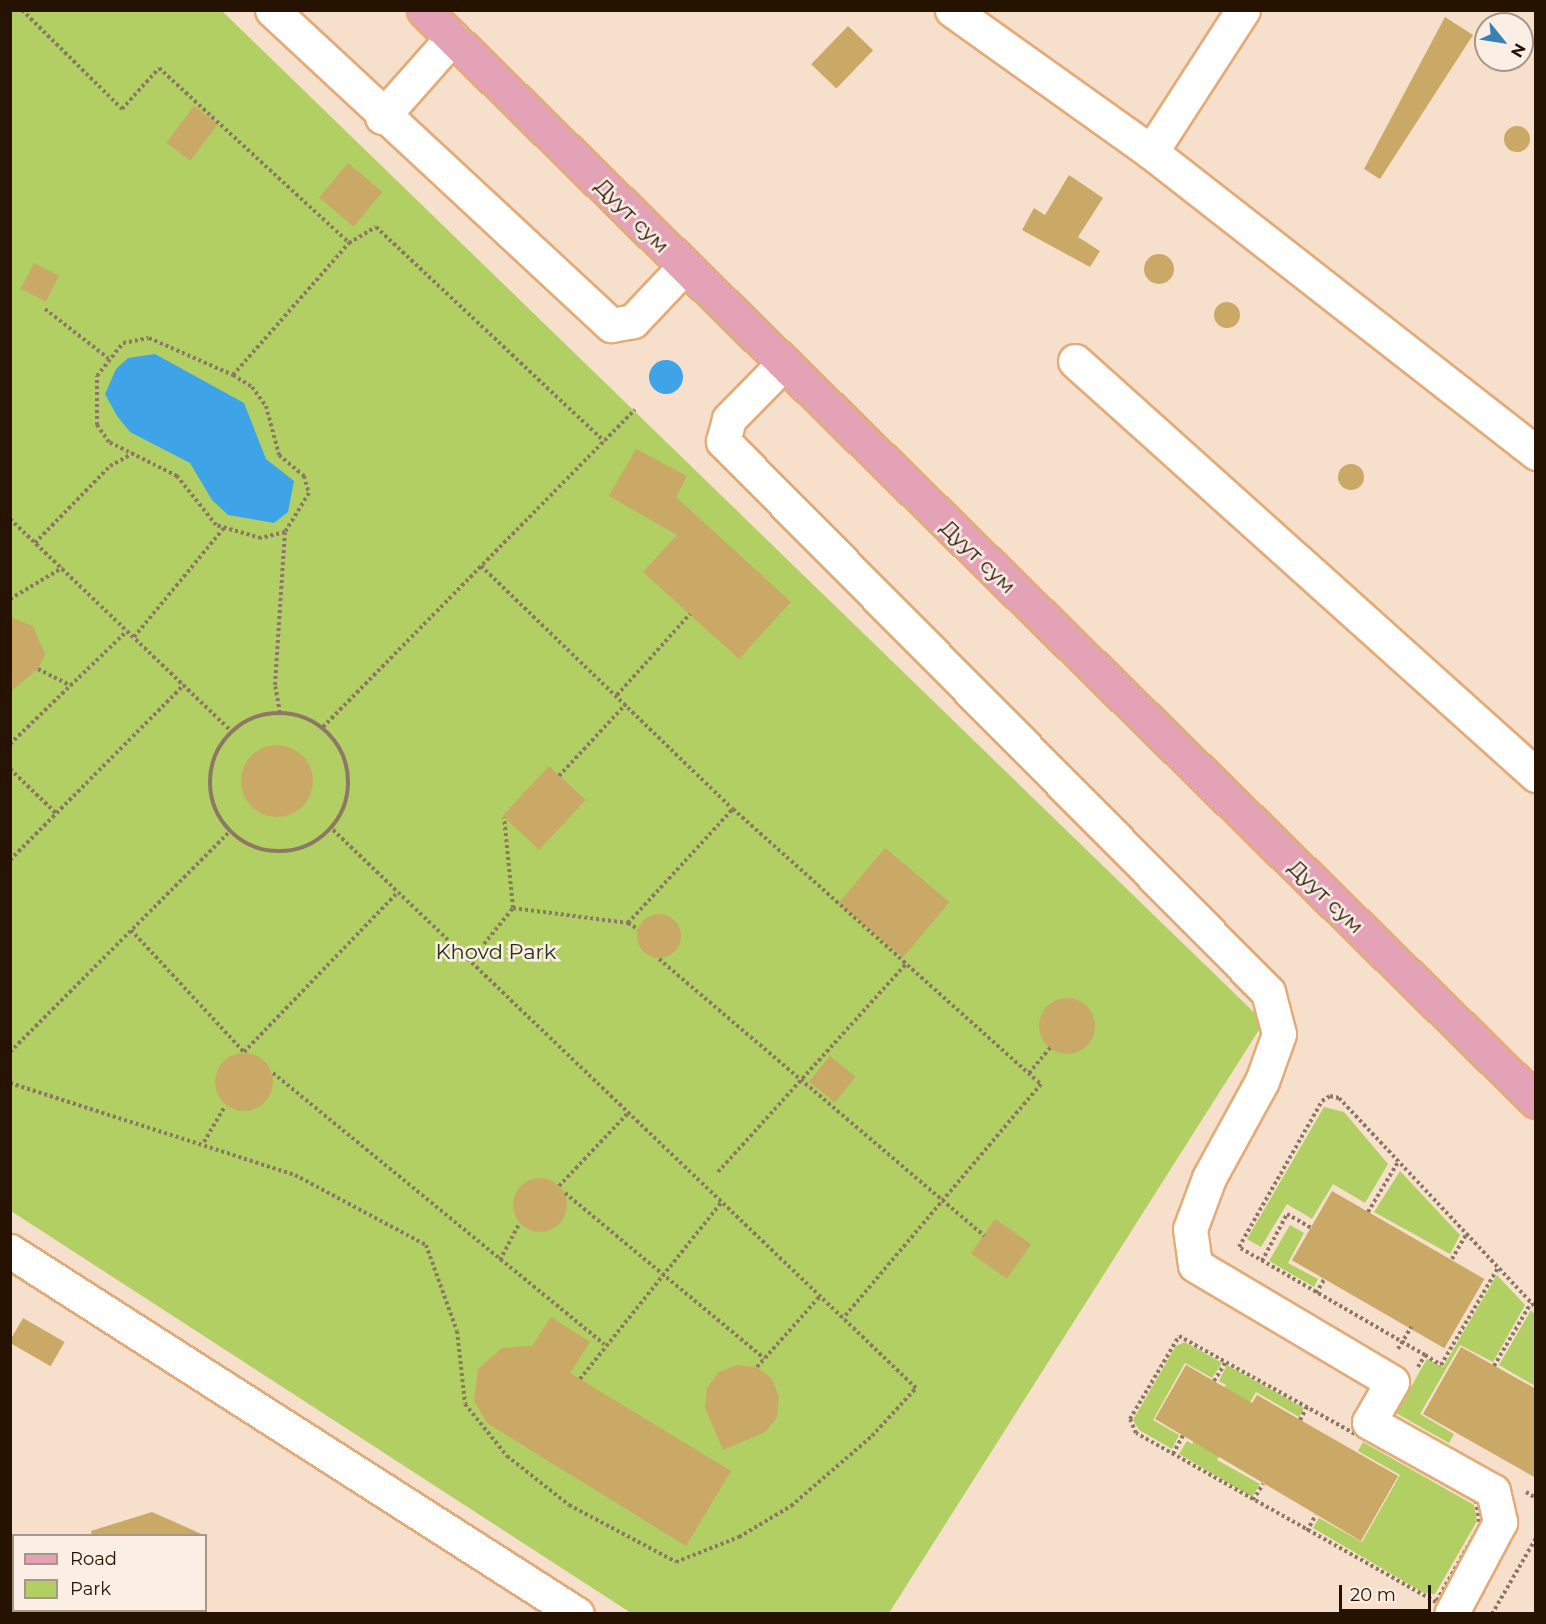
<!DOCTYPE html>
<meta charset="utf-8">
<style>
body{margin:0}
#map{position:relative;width:1546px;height:1624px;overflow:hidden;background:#f7e0cb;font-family:Montserrat,sans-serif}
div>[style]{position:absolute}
.green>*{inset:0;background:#b1cf62}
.water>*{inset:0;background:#3fa3e7}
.round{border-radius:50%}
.building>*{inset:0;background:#caa865;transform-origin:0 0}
.path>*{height:4px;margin-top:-2px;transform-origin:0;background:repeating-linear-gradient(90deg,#8e7865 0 3px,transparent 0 6px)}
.path>.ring{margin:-2px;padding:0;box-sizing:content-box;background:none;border:4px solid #8e7865;border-radius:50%}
.roads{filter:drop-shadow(2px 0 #e4ab78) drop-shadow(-2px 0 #e4ab78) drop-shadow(0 2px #e4ab78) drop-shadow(0 -2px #e4ab78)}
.minor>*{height:33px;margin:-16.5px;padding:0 16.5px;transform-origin:16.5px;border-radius:16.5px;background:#fff}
.major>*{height:33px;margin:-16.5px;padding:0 16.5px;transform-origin:16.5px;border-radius:16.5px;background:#e4a2b6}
span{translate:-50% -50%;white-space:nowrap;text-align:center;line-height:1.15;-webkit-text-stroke:5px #fbefe5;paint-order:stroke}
.street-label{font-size:21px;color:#261200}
.park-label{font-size:21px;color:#2a311a}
.frame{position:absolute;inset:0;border:12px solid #261200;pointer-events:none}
.legend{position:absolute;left:12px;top:1534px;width:195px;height:78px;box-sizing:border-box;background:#fbefe5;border:2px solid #a69789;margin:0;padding:8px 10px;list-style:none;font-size:18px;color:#261200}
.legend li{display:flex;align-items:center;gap:12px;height:30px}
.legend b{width:30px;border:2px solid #a69789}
.north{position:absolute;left:1474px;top:12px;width:60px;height:60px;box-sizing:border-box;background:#fbefe5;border:2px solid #a69789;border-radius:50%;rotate:120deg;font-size:16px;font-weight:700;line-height:24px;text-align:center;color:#261200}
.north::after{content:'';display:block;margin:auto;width:21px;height:27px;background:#3781b5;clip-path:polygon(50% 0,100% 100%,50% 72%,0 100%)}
.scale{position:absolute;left:1339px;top:1585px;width:92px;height:27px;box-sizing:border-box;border:3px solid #261200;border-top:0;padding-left:8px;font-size:18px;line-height:21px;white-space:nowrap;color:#261200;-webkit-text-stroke:4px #fbefe5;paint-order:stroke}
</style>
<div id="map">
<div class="green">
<div style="clip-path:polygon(10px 11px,222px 11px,1264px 1022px,889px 1613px,631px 1613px,11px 1211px)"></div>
<div style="clip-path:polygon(1324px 1107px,1344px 1112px,1388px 1164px,1365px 1203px,1333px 1184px,1312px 1219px,1287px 1204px,1261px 1247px,1247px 1239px)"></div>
<div style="clip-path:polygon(1400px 1171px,1460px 1235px,1450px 1254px,1374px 1212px)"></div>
<div style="clip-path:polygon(1290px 1225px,1304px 1233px,1288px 1263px,1318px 1279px,1314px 1287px,1269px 1261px)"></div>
<div style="clip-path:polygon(1497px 1275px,1525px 1305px,1493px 1362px,1460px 1345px,1420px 1414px,1454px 1434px,1449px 1443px,1396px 1413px,1427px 1359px,1443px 1367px)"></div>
<div style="clip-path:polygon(1531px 1310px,1535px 1315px,1535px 1386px,1499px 1365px)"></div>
<div style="clip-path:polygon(1185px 1342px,1222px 1363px,1212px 1378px,1185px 1363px,1153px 1420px,1179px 1435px,1172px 1449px,1139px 1430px,1133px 1420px,1176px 1346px)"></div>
<div style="clip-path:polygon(1227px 1365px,1304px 1408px,1299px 1417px,1256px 1392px,1217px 1460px,1260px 1484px,1252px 1497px,1179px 1454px,1187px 1441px,1192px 1444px,1226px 1385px,1219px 1381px)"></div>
<div style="clip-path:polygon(1363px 1442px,1474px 1505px,1477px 1521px,1435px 1594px,1424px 1593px,1313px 1528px,1319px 1518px,1362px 1542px,1400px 1475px,1358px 1451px)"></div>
</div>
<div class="water">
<div style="clip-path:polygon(155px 354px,244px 403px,266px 459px,294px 481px,288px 512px,274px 523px,228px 515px,212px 500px,190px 463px,130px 432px,117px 416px,105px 394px,116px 369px,128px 358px)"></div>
<div class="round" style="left:649px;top:360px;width:34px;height:34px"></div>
</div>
<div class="building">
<div style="clip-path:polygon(1445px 17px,1473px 35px,1380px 179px,1364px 169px)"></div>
<div style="left:848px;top:26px;width:35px;height:53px;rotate:44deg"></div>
<div style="left:194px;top:106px;width:30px;height:46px;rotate:37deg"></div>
<div class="round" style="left:1504px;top:126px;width:26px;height:26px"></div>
<div style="left:348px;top:163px;width:45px;height:45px;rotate:40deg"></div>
<div style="clip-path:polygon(1069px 175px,1103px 198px,1078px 237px,1100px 251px,1090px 267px,1022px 230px,1034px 208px,1045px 215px)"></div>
<div class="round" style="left:1144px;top:254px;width:30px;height:30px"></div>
<div style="left:34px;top:263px;width:28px;height:29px;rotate:27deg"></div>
<div class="round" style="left:1214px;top:302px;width:26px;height:26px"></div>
<div style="clip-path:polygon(636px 449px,687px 476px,676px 497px,791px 602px,739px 659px,643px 572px,677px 535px,609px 496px)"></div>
<div class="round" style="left:1338px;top:464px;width:26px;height:26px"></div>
<div style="clip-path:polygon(10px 617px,33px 626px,45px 654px,38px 669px,10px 692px)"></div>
<div class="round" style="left:241px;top:745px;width:72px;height:72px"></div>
<div style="left:549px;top:766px;width:50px;height:68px;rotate:43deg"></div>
<div style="left:885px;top:848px;width:84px;height:72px;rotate:40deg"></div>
<div class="round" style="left:637px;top:914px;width:44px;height:44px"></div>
<div class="round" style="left:1039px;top:998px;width:56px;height:56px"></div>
<div class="round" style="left:215px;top:1053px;width:58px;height:58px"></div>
<div style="left:830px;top:1056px;width:33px;height:33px;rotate:39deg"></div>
<div class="round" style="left:513px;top:1178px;width:54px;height:54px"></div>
<div style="left:1332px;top:1191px;width:176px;height:80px;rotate:30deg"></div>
<div style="left:995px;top:1219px;width:44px;height:42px;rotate:35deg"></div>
<div style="clip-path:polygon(551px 1317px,590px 1342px,570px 1373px,731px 1471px,686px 1546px,487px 1423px,474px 1401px,478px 1369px,502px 1348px,532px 1346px)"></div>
<div style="left:23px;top:1318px;width:48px;height:28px;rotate:30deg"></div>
<div style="clip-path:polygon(1461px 1347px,1536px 1389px,1536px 1478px,1423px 1414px)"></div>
<div style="clip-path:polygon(737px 1365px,757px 1367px,772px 1379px,779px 1397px,777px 1417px,765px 1432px,723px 1450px,705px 1407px,707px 1388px,719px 1372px)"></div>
<div style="clip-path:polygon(1186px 1365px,1252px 1403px,1257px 1395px,1398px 1476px,1361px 1541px,1155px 1419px)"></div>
<div style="clip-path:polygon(152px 1512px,206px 1536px,92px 1536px,91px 1531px)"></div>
</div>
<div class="path">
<div style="left:22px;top:10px;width:141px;rotate:44.7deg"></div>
<div style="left:122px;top:109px;width:55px;rotate:-47.9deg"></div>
<div style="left:159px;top:68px;width:258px;rotate:42.6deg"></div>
<div style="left:349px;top:243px;width:31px;rotate:-31deg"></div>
<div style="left:376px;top:227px;width:313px;rotate:43.2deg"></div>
<div style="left:45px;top:309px;width:80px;rotate:37.9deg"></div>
<div style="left:149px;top:338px;width:92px;rotate:23.8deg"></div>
<div style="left:233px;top:375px;width:22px;rotate:32deg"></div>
<div style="left:252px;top:387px;width:24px;rotate:54deg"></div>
<div style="left:266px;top:406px;width:51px;rotate:75.1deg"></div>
<div style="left:279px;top:455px;width:33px;rotate:40deg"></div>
<div style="left:304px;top:476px;width:18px;rotate:74deg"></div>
<div style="left:309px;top:493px;width:46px;rotate:121.6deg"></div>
<div style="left:285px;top:532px;width:25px;rotate:166deg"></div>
<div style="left:261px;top:538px;width:47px;rotate:-163.9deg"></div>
<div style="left:216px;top:525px;width:63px;rotate:-128.5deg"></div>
<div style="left:177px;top:476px;width:76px;rotate:-153.4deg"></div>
<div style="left:109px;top:442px;width:21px;rotate:-125deg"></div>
<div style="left:97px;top:425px;width:49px;rotate:-90deg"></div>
<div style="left:97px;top:376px;width:42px;rotate:-51.8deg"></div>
<div style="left:123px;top:343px;width:26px;rotate:-11deg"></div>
<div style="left:233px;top:375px;width:176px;rotate:-48.7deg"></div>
<div style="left:10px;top:519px;width:306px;rotate:43.8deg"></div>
<div style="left:35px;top:543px;width:107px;rotate:-45.8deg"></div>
<div style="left:110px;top:466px;width:26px;rotate:-29deg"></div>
<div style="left:481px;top:566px;width:350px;rotate:44deg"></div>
<div style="left:733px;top:809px;width:413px;rotate:41.8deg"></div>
<div style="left:1041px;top:1084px;width:307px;rotate:130.2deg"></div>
<div style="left:10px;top:599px;width:61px;rotate:-30.8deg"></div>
<div style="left:134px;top:637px;width:141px;rotate:-50.5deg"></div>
<div style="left:38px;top:669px;width:36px;rotate:27deg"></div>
<div style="left:617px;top:695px;width:109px;rotate:-48deg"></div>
<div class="ring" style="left:210px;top:713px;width:134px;height:134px"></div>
<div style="left:280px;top:713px;width:28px;rotate:-100deg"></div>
<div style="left:275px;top:685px;width:153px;rotate:-86.3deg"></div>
<div style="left:323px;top:727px;width:445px;rotate:-45.5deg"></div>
<div style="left:10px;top:744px;width:163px;rotate:-44deg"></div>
<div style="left:10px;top:769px;width:65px;rotate:43.8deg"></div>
<div style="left:559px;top:776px;width:98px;rotate:-47.1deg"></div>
<div style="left:10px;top:860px;width:247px;rotate:-45.2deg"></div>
<div style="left:513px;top:908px;width:116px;rotate:7.4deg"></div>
<div style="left:628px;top:923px;width:155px;rotate:-47.4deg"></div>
<div style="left:628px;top:923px;width:12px;rotate:31deg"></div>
<div style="left:131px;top:930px;width:166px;rotate:47.2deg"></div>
<div style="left:244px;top:1052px;width:222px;rotate:-46.1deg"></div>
<div style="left:484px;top:944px;width:46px;rotate:-51.1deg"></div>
<div style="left:513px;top:908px;width:91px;rotate:-95.6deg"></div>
<div style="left:659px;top:959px;width:427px;rotate:40.4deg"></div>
<div style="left:10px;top:1052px;width:310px;rotate:-45.1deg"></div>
<div style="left:273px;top:1073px;width:428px;rotate:39.3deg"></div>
<div style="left:1029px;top:1073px;width:33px;rotate:-50deg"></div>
<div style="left:10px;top:1083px;width:299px;rotate:17.9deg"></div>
<div style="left:295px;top:1175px;width:149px;rotate:28.1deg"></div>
<div style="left:426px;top:1245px;width:91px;rotate:70.2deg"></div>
<div style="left:457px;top:1331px;width:73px;rotate:83.7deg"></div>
<div style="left:465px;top:1404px;width:67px;rotate:51.1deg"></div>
<div style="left:507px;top:1456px;width:79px;rotate:38.3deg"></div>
<div style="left:569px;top:1505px;width:121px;rotate:28deg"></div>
<div style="left:676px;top:1562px;width:68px;rotate:-21.6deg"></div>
<div style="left:739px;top:1537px;width:61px;rotate:-30.8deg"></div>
<div style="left:791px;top:1506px;width:107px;rotate:-40.8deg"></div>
<div style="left:872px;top:1436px;width:65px;rotate:-47.5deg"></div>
<div style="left:916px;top:1388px;width:808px;rotate:-136.25deg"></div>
<div style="left:204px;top:1142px;width:42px;rotate:-59.7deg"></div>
<div style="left:718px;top:1172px;width:280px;rotate:-47.9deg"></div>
<div style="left:559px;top:1186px;width:100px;rotate:-46.6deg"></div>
<div style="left:565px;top:1193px;width:259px;rotate:39.7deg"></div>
<div style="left:1368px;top:1212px;width:58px;rotate:-59deg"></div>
<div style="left:1452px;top:1259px;width:28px;rotate:-60deg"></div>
<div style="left:500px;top:1260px;width:41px;rotate:-62.2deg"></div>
<div style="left:1262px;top:1261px;width:53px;rotate:-62deg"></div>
<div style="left:1287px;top:1214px;width:28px;rotate:30deg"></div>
<div style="left:1316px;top:1293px;width:17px;rotate:-59deg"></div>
<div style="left:1179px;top:1336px;width:340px;rotate:29.1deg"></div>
<div style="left:1476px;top:1501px;width:24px;rotate:81deg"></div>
<div style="left:1480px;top:1525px;width:89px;rotate:119.7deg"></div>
<div style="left:1436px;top:1602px;width:344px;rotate:-150.6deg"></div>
<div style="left:1136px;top:1433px;width:15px;rotate:-113deg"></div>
<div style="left:1130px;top:1419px;width:96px;rotate:-59.4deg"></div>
<div style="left:1398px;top:1349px;width:26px;rotate:-59deg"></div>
<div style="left:1425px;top:1355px;width:19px;rotate:32deg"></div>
<div style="left:1441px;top:1365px;width:113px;rotate:-59.6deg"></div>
<div style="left:1494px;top:1366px;width:73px;rotate:-59.6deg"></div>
<div style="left:757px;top:1367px;width:95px;rotate:-48.4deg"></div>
<div style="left:1418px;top:1367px;width:14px;rotate:-60deg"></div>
<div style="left:1425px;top:1355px;width:215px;rotate:-149.9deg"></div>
<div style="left:1239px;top:1247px;width:168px;rotate:-60.4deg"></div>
<div style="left:1322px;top:1101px;width:9px;rotate:-32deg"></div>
<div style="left:1330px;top:1096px;width:9px;rotate:13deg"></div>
<div style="left:1339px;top:1098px;width:288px;rotate:46.8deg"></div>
<div style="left:580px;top:1379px;width:227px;rotate:-51.3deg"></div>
<div style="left:1214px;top:1381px;width:22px;rotate:-58deg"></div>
<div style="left:1300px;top:1420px;width:15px;rotate:-62deg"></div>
<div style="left:1173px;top:1454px;width:21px;rotate:-62deg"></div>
<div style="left:1526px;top:1492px;width:12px;rotate:31deg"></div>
<div style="left:1253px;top:1500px;width:19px;rotate:-58deg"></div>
<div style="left:1307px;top:1531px;width:18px;rotate:-61deg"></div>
<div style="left:1492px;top:1614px;width:88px;rotate:-59.9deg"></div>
</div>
<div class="roads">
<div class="minor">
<div style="left:272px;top:10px;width:463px;rotate:42.9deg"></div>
<div style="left:611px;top:325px;width:22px;rotate:-10deg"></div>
<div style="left:633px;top:321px;width:74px;rotate:-46.6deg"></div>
<div style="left:952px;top:10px;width:244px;rotate:35.5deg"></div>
<div style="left:1151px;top:152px;width:489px;rotate:38deg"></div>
<div style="left:382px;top:117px;width:106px;rotate:-48.5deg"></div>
<div style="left:1151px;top:152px;width:169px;rotate:-57.1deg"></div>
<div style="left:1075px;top:361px;width:620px;rotate:41.93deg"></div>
<div style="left:782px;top:365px;width:76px;rotate:134.5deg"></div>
<div style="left:729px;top:419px;width:23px;rotate:105deg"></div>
<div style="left:723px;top:441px;width:775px;rotate:45.31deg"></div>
<div style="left:1268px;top:992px;width:43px;rotate:75.3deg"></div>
<div style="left:1279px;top:1034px;width:50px;rotate:109.9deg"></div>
<div style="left:1262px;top:1081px;width:111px;rotate:118.7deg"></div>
<div style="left:1209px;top:1178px;width:54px;rotate:110.4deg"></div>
<div style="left:1190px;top:1229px;width:36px;rotate:82deg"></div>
<div style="left:1195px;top:1265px;width:229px;rotate:30.7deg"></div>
<div style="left:1392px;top:1382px;width:46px;rotate:119.9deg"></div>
<div style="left:1369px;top:1422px;width:142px;rotate:29.1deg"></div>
<div style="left:1493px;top:1491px;width:32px;rotate:77deg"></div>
<div style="left:1500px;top:1522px;width:104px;rotate:118deg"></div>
<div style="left:10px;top:1251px;width:673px;rotate:32.63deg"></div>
</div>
<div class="major">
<div style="left:424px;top:10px;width:1558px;rotate:44.45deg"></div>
</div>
</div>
<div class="street-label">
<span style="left:632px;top:216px;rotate:45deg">Дуут сум</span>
<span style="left:978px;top:557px;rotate:44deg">Дуут сум</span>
<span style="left:1326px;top:897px;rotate:44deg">Дуут сум</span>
</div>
<div class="park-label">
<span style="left:496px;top:952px">Khovd Park</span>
</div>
<div class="frame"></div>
<ul class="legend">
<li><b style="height:8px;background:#e4a2b6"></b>Road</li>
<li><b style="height:16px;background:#b1cf62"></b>Park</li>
</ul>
<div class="north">N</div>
<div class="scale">20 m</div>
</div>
